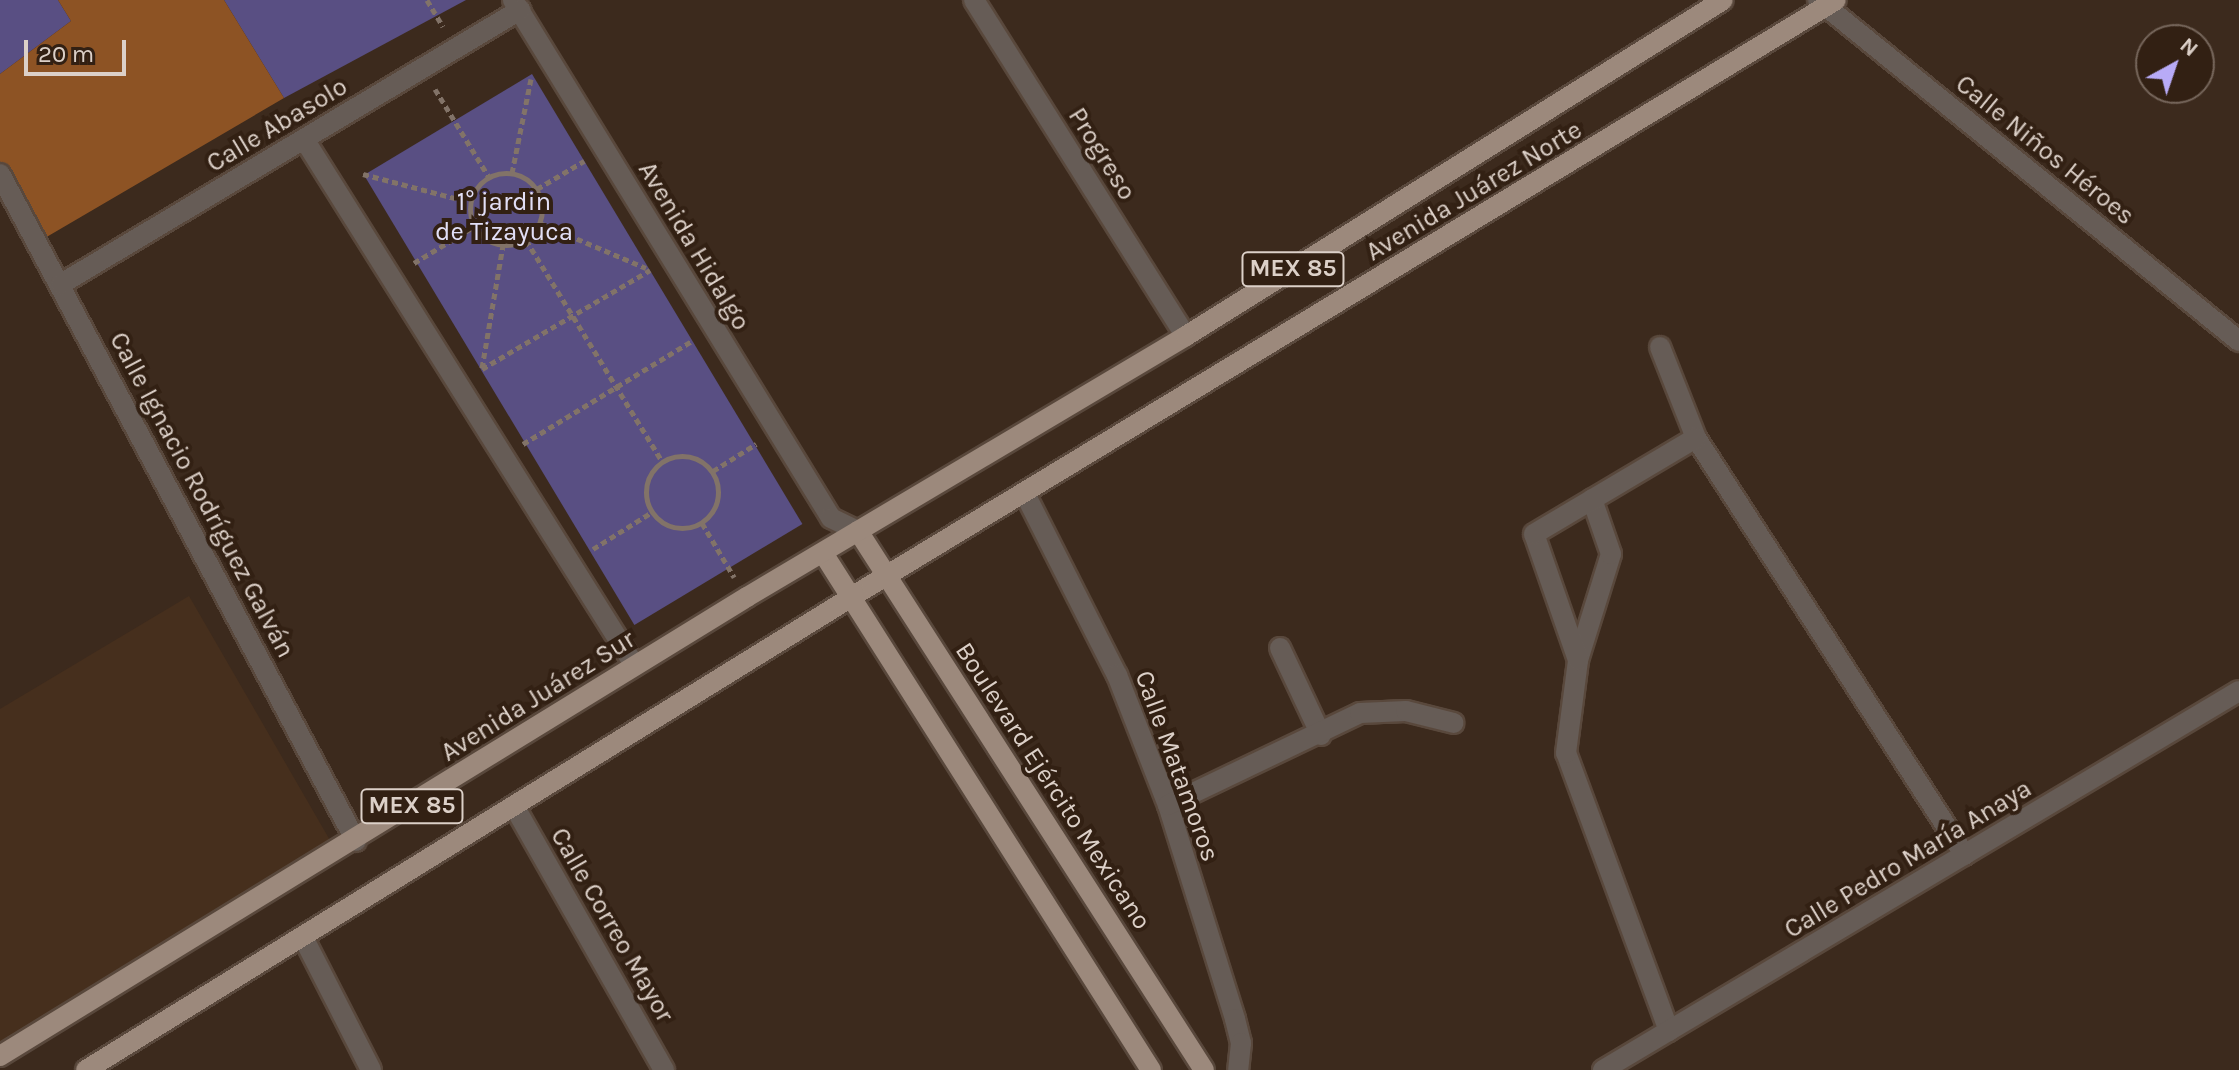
<!DOCTYPE html>
<meta charset="utf-8">
<style>
body{margin:0}
#map{position:relative;width:2239px;height:1070px;overflow:hidden;background:#3c2a1d;font-family:Karla,sans-serif}
div>[style]{position:absolute}
.built>*{inset:0;background:#462f1d}
.green>*{inset:0;background:#594f83;transform-origin:0 0}
.building>*{inset:0;background:#8d5324}
.path>*{height:5px;margin-top:-2.5px;transform-origin:0;background:repeating-linear-gradient(90deg,#827368 0 6px,transparent 0 10px)}
.path>.ring{margin:-2.5px;padding:0;box-sizing:content-box;background:none;border:5px solid #827368;border-radius:50%}
.roads{filter:drop-shadow(2px 0 #59483c) drop-shadow(-2px 0 #59483c) drop-shadow(0 2px #59483c) drop-shadow(0 -2px #59483c)}
.minor>*{height:20px;margin:-10px;padding:0 10px;transform-origin:10px;border-radius:10px;background:#665c56}
.major>*{height:20px;margin:-10px;padding:0 10px;transform-origin:10px;border-radius:10px;background:#9c897c}
span{translate:-50% -50%;white-space:nowrap;text-align:center;line-height:1.15;-webkit-text-stroke:8px #322013;paint-order:stroke}
.shield-label span{padding:2px 6px;background:#322013;border:2px solid;border-radius:6px;-webkit-text-stroke-width:0}
.shield-label{font-size:24px;color:#dcd0c8;font-weight:700}
.street-label{font-size:26px;color:#dcd0c8}
.park-label{font-size:26px;color:#e2dff6}
.north{position:absolute;left:2135px;top:24px;width:80px;height:80px;box-sizing:border-box;background:#322013;border:2px solid #76665b;border-radius:50%;rotate:40deg;font-size:22px;font-weight:700;line-height:32px;text-align:center;color:#dcd0c8}
.north::after{content:'';display:block;margin:auto;width:28px;height:36px;background:#b8abf7;clip-path:polygon(50% 0,100% 100%,50% 72%,0 100%)}
.scale{position:absolute;left:24px;top:40px;width:102px;height:36px;box-sizing:border-box;border:4px solid #dcd0c8;border-top:0;padding-left:10px;font-size:24px;line-height:28px;white-space:nowrap;color:#dcd0c8;-webkit-text-stroke:6px #322013;paint-order:stroke}
</style>
<div id="map">
<div class="built">
<div style="clip-path:polygon(189px 596px,331px 842px,0 1042px,0 709px)"></div>
</div>
<div class="green">
<div style="clip-path:polygon(0 0,58px 0,71px 21px,0 74px)"></div>
<div style="clip-path:polygon(224px 0,466px 0,284px 98px)"></div>
<div style="left:532px;top:74px;width:525px;height:196px;rotate:59deg"></div>
</div>
<div class="building">
<div style="clip-path:polygon(58px 0,224px 0,284px 98px,38px 242px,0 167px,0 74px,71px 21px)"></div>
</div>
<div class="path">
<div style="left:427px;top:0;width:31px;rotate:59deg"></div>
<div style="left:435px;top:89px;width:103px;rotate:58.5deg"></div>
<div class="ring" style="left:470px;top:173px;width:67px;height:67px"></div>
<div style="left:512px;top:173px;width:96px;rotate:-78.6deg"></div>
<div style="left:363px;top:174px;width:111px;rotate:14.7deg"></div>
<div style="left:537px;top:189px;width:55px;rotate:-30.8deg"></div>
<div style="left:540px;top:223px;width:115px;rotate:23deg"></div>
<div style="left:526px;top:240px;width:259px;rotate:58.4deg"></div>
<div style="left:414px;top:263px;width:71px;rotate:-31.2deg"></div>
<div style="left:482px;top:368px;width:125px;rotate:-80.3deg"></div>
<div style="left:482px;top:369px;width:195px;rotate:-30.5deg"></div>
<div style="left:523px;top:444px;width:198px;rotate:-31.4deg"></div>
<div class="ring" style="left:646px;top:456px;width:67px;height:67px"></div>
<div style="left:713px;top:471px;width:51px;rotate:-32.1deg"></div>
<div style="left:702px;top:523px;width:63px;rotate:59.3deg"></div>
<div style="left:593px;top:549px;width:70px;rotate:-32.1deg"></div>
</div>
<div class="roads">
<div class="minor">
<div style="left:513px;top:0;width:608px;rotate:58.45deg"></div>
<div style="left:831px;top:518px;width:30px;rotate:26deg"></div>
<div style="left:974px;top:0;width:397px;rotate:57.8deg"></div>
<div style="left:1818px;top:0;width:542px;rotate:39.01deg"></div>
<div style="left:304px;top:139px;width:622px;rotate:57.87deg"></div>
<div style="left:0;top:174px;width:756px;rotate:61.91deg"></div>
<div style="left:61px;top:284px;width:535px;rotate:-30.84deg"></div>
<div style="left:1660px;top:347px;width:98px;rotate:68.4deg"></div>
<div style="left:1696px;top:438px;width:496px;rotate:57.2deg"></div>
<div style="left:1025px;top:494px;width:203px;rotate:63.1deg"></div>
<div style="left:1117px;top:675px;width:140px;rotate:68.6deg"></div>
<div style="left:1168px;top:805px;width:224px;rotate:72.6deg"></div>
<div style="left:1235px;top:1019px;width:25px;rotate:76deg"></div>
<div style="left:1241px;top:1043px;width:27px;rotate:96deg"></div>
<div style="left:1280px;top:648px;width:96px;rotate:64.8deg"></div>
<div style="left:1578px;top:660px;width:111px;rotate:-72.7deg"></div>
<div style="left:1611px;top:554px;width:58px;rotate:-109.1deg"></div>
<div style="left:1168px;top:805px;width:213px;rotate:-25.6deg"></div>
<div style="left:1360px;top:713px;width:46px;rotate:-2.5deg"></div>
<div style="left:1406px;top:711px;width:49px;rotate:14deg"></div>
<div style="left:514px;top:806px;width:304px;rotate:60.4deg"></div>
<div style="left:303px;top:937px;width:149px;rotate:62.9deg"></div>
<div style="left:1669px;top:1031px;width:296px;rotate:-110.3deg"></div>
<div style="left:1566px;top:753px;width:94px;rotate:-82.6deg"></div>
<div style="left:1578px;top:660px;width:133px;rotate:-109.2deg"></div>
<div style="left:1534px;top:534px;width:188px;rotate:-30.7deg"></div>
<div style="left:1603px;top:1070px;width:740px;rotate:-30.79deg"></div>
</div>
<div class="major">
<div style="left:858px;top:531px;width:640px;rotate:57.3deg"></div>
<div style="left:823px;top:553px;width:612px;rotate:57.61deg"></div>
<div style="left:0;top:1056px;width:877px;rotate:-31.57deg"></div>
<div style="left:747px;top:597px;width:511px;rotate:-30.73deg"></div>
<div style="left:1186px;top:336px;width:633px;rotate:-32.03deg"></div>
<div style="left:86px;top:1070px;width:923px;rotate:-31.71deg"></div>
<div style="left:871px;top:585px;width:1128px;rotate:-31.22deg"></div>
</div>
</div>
<div class="shield-label">
<span style="left:1293px;top:269px">MEX 85</span>
<span style="left:412px;top:806px">MEX 85</span>
</div>
<div class="street-label">
<span style="left:277px;top:125px;rotate:-31deg">Calle Abasolo</span>
<span style="left:2045px;top:150px;rotate:39deg">Calle Niños Héroes</span>
<span style="left:1102px;top:154px;rotate:58deg">Progreso</span>
<span style="left:1474px;top:191px;rotate:-31deg">Avenida Juárez Norte</span>
<span style="left:694px;top:246px;rotate:59deg">Avenida Hidalgo</span>
<span style="left:202px;top:495px;rotate:62deg">Calle Ignacio Rodríguez Galván</span>
<span style="left:538px;top:696px;rotate:-32deg">Avenida Juárez Sur</span>
<span style="left:1177px;top:766px;rotate:70deg">Calle Matamoros</span>
<span style="left:1053px;top:786px;rotate:57deg">Boulevard Ejército Mexicano</span>
<span style="left:1908px;top:859px;rotate:-31deg">Calle Pedro María Anaya</span>
<span style="left:612px;top:925px;rotate:60deg">Calle Correo Mayor</span>
</div>
<div class="park-label">
<span style="left:504px;top:217px">1° jardin<br>de Tizayuca</span>
</div>
<div class="north">N</div>
<div class="scale">20 m</div>
</div>
